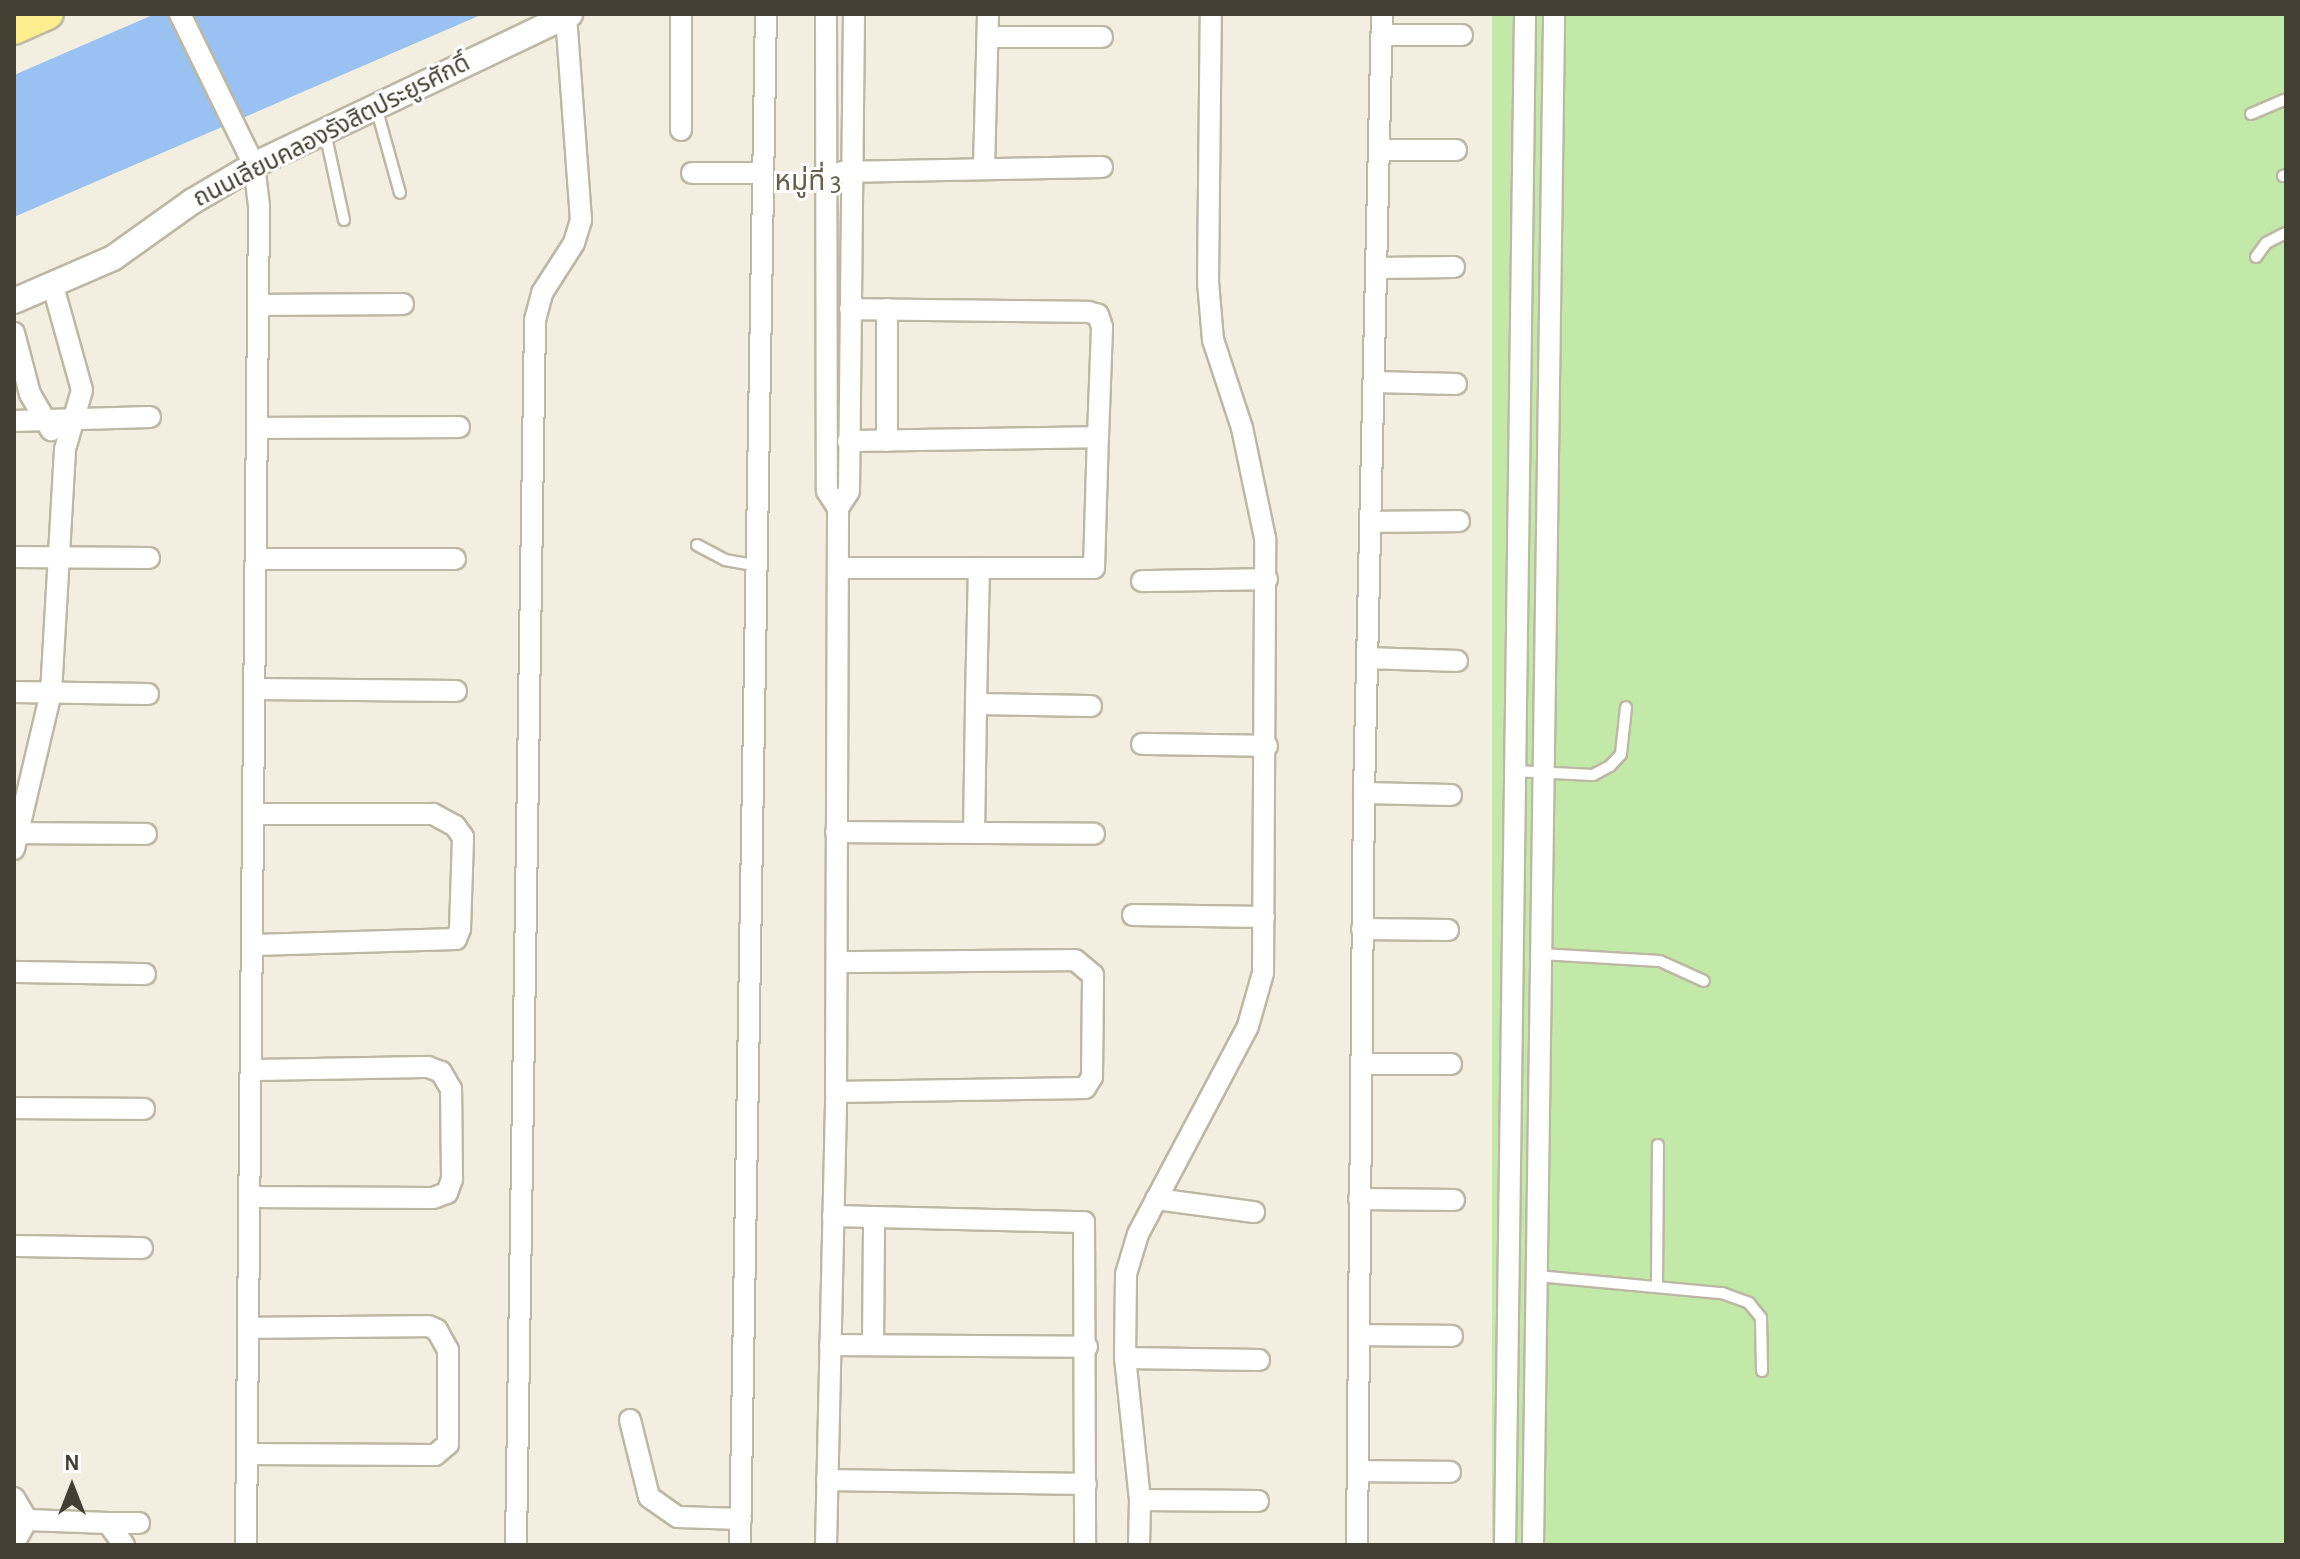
<!DOCTYPE html>
<meta charset="utf-8">
<style>
body{margin:0}
#map{position:relative;width:2300px;height:1559px;overflow:hidden;background:#f2efe1;font-family:"Alegreya Sans","Noto Sans Thai",sans-serif}
div>[style]{position:absolute}
.green>*{inset:0;background:#c2e9a7;transform-origin:0 0}
.water>*{inset:0;background:#99c2f3}
.roads{filter:drop-shadow(2px 0 #bdb8a4) drop-shadow(-2px 0 #bdb8a4) drop-shadow(0 2px #bdb8a4) drop-shadow(0 -2px #bdb8a4)}
.service>*{height:10px;margin:-5px;padding:0 5px;transform-origin:5px;border-radius:5px;background:#fff}
.minor>*{height:20px;margin:-10px;padding:0 10px;transform-origin:10px;border-radius:10px;background:#fff}
.tertiary>*{height:24px;margin:-12px;padding:0 12px;transform-origin:12px;border-radius:12px;background:#fff}
.primary>*{height:30px;margin:-15px;padding:0 15px;transform-origin:15px;border-radius:15px;background:#ffee8d}
span{translate:-50% -50%;white-space:nowrap;text-align:center;line-height:1.15;-webkit-text-stroke:6px #fff;paint-order:stroke}
.street-label{font-size:24px;color:#433f32}
.quarter-label{font-size:28px;color:#665f49}
.frame{position:absolute;inset:0;border:16px solid #433f32;pointer-events:none}
.north{position:absolute;left:32px;top:1447px;width:80px;height:80px;-webkit-text-stroke:6px #fff;paint-order:stroke;rotate:0deg;font-size:22px;font-weight:700;line-height:32px;text-align:center;color:#433f32}
.north::after{content:'';display:block;margin:auto;width:28px;height:36px;background:#433f32;clip-path:polygon(50% 0,100% 100%,50% 72%,0 100%)}
</style>
<div id="map">
<div class="green">
<div style="left:1492px;top:14px;width:794px;height:1531px"></div>
</div>
<div class="water">
<div style="clip-path:polygon(155px 14px,483px 14px,14px 217px,14px 75px)"></div>
</div>
<div class="roads">
<div class="service">
<div style="left:376px;top:107px;width:89px;rotate:74.4deg"></div>
<div style="left:2251px;top:114px;width:38px;rotate:-23deg"></div>
<div style="left:325px;top:132px;width:90px;rotate:77.8deg"></div>
<div style="left:2283px;top:176px;width:3px;rotate:-18deg"></div>
<div style="left:2256px;top:257px;width:17px;rotate:-54deg"></div>
<div style="left:2266px;top:243px;width:22px;rotate:-27deg"></div>
<div style="left:697px;top:545px;width:32px;rotate:28deg"></div>
<div style="left:725px;top:560px;width:29px;rotate:10deg"></div>
<div style="left:1514px;top:771px;width:79px;rotate:2.9deg"></div>
<div style="left:1593px;top:775px;width:19px;rotate:-28deg"></div>
<div style="left:1610px;top:766px;width:16px;rotate:-47deg"></div>
<div style="left:1621px;top:754px;width:47px;rotate:-83.9deg"></div>
<div style="left:1541px;top:954px;width:119px;rotate:3.4deg"></div>
<div style="left:1660px;top:961px;width:48px;rotate:24.4deg"></div>
<div style="left:1537px;top:1276px;width:186px;rotate:5.3deg"></div>
<div style="left:1722px;top:1293px;width:29px;rotate:20deg"></div>
<div style="left:1749px;top:1303px;width:19px;rotate:51deg"></div>
<div style="left:1761px;top:1318px;width:53px;rotate:88.9deg"></div>
<div style="left:1657px;top:1286px;width:141px;rotate:-89.6deg"></div>
</div>
<div class="minor">
<div style="left:180px;top:14px;width:168px;rotate:63.9deg"></div>
<div style="left:254px;top:165px;width:41px;rotate:83deg"></div>
<div style="left:259px;top:206px;width:1339px;rotate:90.56deg"></div>
<div style="left:826px;top:14px;width:477px;rotate:89.9deg"></div>
<div style="left:827px;top:491px;width:20px;rotate:57deg"></div>
<div style="left:1382px;top:35px;width:80px"></div>
<div style="left:988px;top:37px;width:114px"></div>
<div style="left:681px;top:130px;width:116px;rotate:-90deg"></div>
<div style="left:1379px;top:150px;width:77px"></div>
<div style="left:984px;top:168px;width:154px;rotate:-88.5deg"></div>
<div style="left:842px;top:172px;width:260px;rotate:-1.1deg"></div>
<div style="left:692px;top:173px;width:71px"></div>
<div style="left:1378px;top:268px;width:76px;rotate:-0.8deg"></div>
<div style="left:259px;top:305px;width:144px;rotate:-0.4deg"></div>
<div style="left:887px;top:309px;width:132px;rotate:90deg"></div>
<div style="left:14px;top:333px;width:63px;rotate:75.3deg"></div>
<div style="left:30px;top:394px;width:42px;rotate:59.7deg"></div>
<div style="left:1374px;top:382px;width:82px;rotate:1.4deg"></div>
<div style="left:14px;top:421px;width:136px;rotate:-1.7deg"></div>
<div style="left:258px;top:428px;width:201px;rotate:-0.3deg"></div>
<div style="left:848px;top:441px;width:250px;rotate:-0.9deg"></div>
<div style="left:1098px;top:437px;width:110px;rotate:-87.9deg"></div>
<div style="left:1102px;top:327px;width:13px;rotate:-108deg"></div>
<div style="left:1098px;top:315px;width:9px;rotate:-162deg"></div>
<div style="left:1089px;top:312px;width:239px;rotate:-179.3deg"></div>
<div style="left:1370px;top:522px;width:89px;rotate:-0.6deg"></div>
<div style="left:14px;top:557px;width:135px;rotate:0.4deg"></div>
<div style="left:258px;top:559px;width:197px"></div>
<div style="left:838px;top:568px;width:256px"></div>
<div style="left:1094px;top:568px;width:131px;rotate:-88.3deg"></div>
<div style="left:979px;top:568px;width:136px;rotate:91.3deg"></div>
<div style="left:976px;top:704px;width:115px;rotate:1deg"></div>
<div style="left:1142px;top:581px;width:125px;rotate:-0.9deg"></div>
<div style="left:1368px;top:658px;width:89px;rotate:1.9deg"></div>
<div style="left:258px;top:689px;width:198px;rotate:0.6deg"></div>
<div style="left:14px;top:692px;width:134px;rotate:0.9deg"></div>
<div style="left:1142px;top:744px;width:125px;rotate:0.9deg"></div>
<div style="left:1364px;top:793px;width:87px;rotate:1.3deg"></div>
<div style="left:836px;top:832px;width:258px;rotate:0.4deg"></div>
<div style="left:14px;top:833px;width:132px;rotate:0.4deg"></div>
<div style="left:974px;top:833px;width:129px;rotate:-89.1deg"></div>
<div style="left:14px;top:849px;width:160px;rotate:-76.7deg"></div>
<div style="left:51px;top:693px;width:244px;rotate:-86.7deg"></div>
<div style="left:65px;top:449px;width:61px;rotate:-73.9deg"></div>
<div style="left:82px;top:390px;width:108px;rotate:-105.6deg"></div>
<div style="left:1133px;top:915px;width:131px;rotate:0.9deg"></div>
<div style="left:1362px;top:929px;width:86px;rotate:0.7deg"></div>
<div style="left:255px;top:945px;width:201px;rotate:-1.7deg"></div>
<div style="left:456px;top:939px;width:11px;rotate:-68deg"></div>
<div style="left:460px;top:929px;width:92px;rotate:-88.1deg"></div>
<div style="left:463px;top:837px;width:14px;rotate:-126deg"></div>
<div style="left:455px;top:826px;width:25px;rotate:-151deg"></div>
<div style="left:433px;top:814px;width:177px;rotate:180deg"></div>
<div style="left:14px;top:972px;width:131px;rotate:0.9deg"></div>
<div style="left:1361px;top:1064px;width:90px"></div>
<div style="left:836px;top:1092px;width:249px;rotate:-0.9deg"></div>
<div style="left:1085px;top:1088px;width:13px;rotate:-58deg"></div>
<div style="left:1092px;top:1077px;width:102px;rotate:-89.4deg"></div>
<div style="left:1093px;top:975px;width:23px;rotate:-140deg"></div>
<div style="left:1075px;top:960px;width:238px;rotate:179.5deg"></div>
<div style="left:14px;top:1108px;width:130px;rotate:0.4deg"></div>
<div style="left:250px;top:1197px;width:183px;rotate:0.3deg"></div>
<div style="left:433px;top:1198px;width:15px;rotate:-20deg"></div>
<div style="left:447px;top:1193px;width:15px;rotate:-70deg"></div>
<div style="left:452px;top:1179px;width:90px;rotate:-90.6deg"></div>
<div style="left:451px;top:1089px;width:20px;rotate:-120deg"></div>
<div style="left:441px;top:1072px;width:14px;rotate:-159deg"></div>
<div style="left:428px;top:1067px;width:176px;rotate:179deg"></div>
<div style="left:1156px;top:1199px;width:99px;rotate:7.6deg"></div>
<div style="left:1359px;top:1199px;width:95px;rotate:0.6deg"></div>
<div style="left:833px;top:1216px;width:251px;rotate:1.4deg"></div>
<div style="left:1084px;top:1222px;width:323px;rotate:89.8deg"></div>
<div style="left:14px;top:1246px;width:128px;rotate:0.9deg"></div>
<div style="left:1359px;top:1335px;width:93px;rotate:0.6deg"></div>
<div style="left:830px;top:1345px;width:257px;rotate:0.4deg"></div>
<div style="left:873px;top:1345px;width:127px;rotate:-89.5deg"></div>
<div style="left:1125px;top:1358px;width:134px;rotate:0.9deg"></div>
<div style="left:630px;top:1420px;width:79px;rotate:76.1deg"></div>
<div style="left:649px;top:1497px;width:35px;rotate:35deg"></div>
<div style="left:678px;top:1517px;width:63px;rotate:1.8deg"></div>
<div style="left:247px;top:1454px;width:188px;rotate:0.3deg"></div>
<div style="left:435px;top:1455px;width:17px;rotate:-40deg"></div>
<div style="left:448px;top:1444px;width:94px;rotate:-90deg"></div>
<div style="left:448px;top:1350px;width:23px;rotate:-119deg"></div>
<div style="left:437px;top:1330px;width:10px;rotate:-156deg"></div>
<div style="left:428px;top:1326px;width:180px;rotate:179.4deg"></div>
<div style="left:1358px;top:1471px;width:92px;rotate:0.6deg"></div>
<div style="left:827px;top:1480px;width:259px;rotate:0.9deg"></div>
<div style="left:14px;top:1498px;width:26px;rotate:59deg"></div>
<div style="left:27px;top:1520px;width:26px;rotate:119deg"></div>
<div style="left:1140px;top:1500px;width:118px;rotate:0.5deg"></div>
<div style="left:27px;top:1520px;width:81px;rotate:2.1deg"></div>
<div style="left:108px;top:1523px;width:27px;rotate:54deg"></div>
<div style="left:108px;top:1523px;width:31px"></div>
<div style="left:516px;top:1545px;width:1225px;rotate:-89.11deg"></div>
<div style="left:535px;top:320px;width:28px;rotate:-75deg"></div>
<div style="left:542px;top:293px;width:59px;rotate:-57.4deg"></div>
<div style="left:574px;top:243px;width:24px;rotate:-73deg"></div>
<div style="left:581px;top:220px;width:205px;rotate:-94.2deg"></div>
<div style="left:740px;top:1545px;width:1531px;rotate:-89.03deg"></div>
<div style="left:826px;top:1545px;width:453px;rotate:-88.7deg"></div>
<div style="left:836px;top:1092px;width:584px;rotate:-89.8deg"></div>
<div style="left:838px;top:508px;width:20px;rotate:-57deg"></div>
<div style="left:849px;top:491px;width:477px;rotate:-89.4deg"></div>
<div style="left:1139px;top:1545px;width:45px;rotate:-88.7deg"></div>
<div style="left:1140px;top:1500px;width:143px;rotate:-96deg"></div>
<div style="left:1125px;top:1358px;width:84px;rotate:-89.3deg"></div>
<div style="left:1126px;top:1274px;width:42px;rotate:-73.3deg"></div>
<div style="left:1138px;top:1234px;width:235px;rotate:-62.1deg"></div>
<div style="left:1248px;top:1026px;width:55px;rotate:-74.2deg"></div>
<div style="left:1263px;top:973px;width:435px;rotate:-89.7deg"></div>
<div style="left:1265px;top:538px;width:112px;rotate:-101.8deg"></div>
<div style="left:1242px;top:428px;width:93px;rotate:-108.2deg"></div>
<div style="left:1213px;top:340px;width:58px;rotate:-94.9deg"></div>
<div style="left:1208px;top:282px;width:268px;rotate:-89.4deg"></div>
<div style="left:1357px;top:1545px;width:752px;rotate:-89.47deg"></div>
<div style="left:1364px;top:793px;width:779px;rotate:-88.68deg"></div>
<div style="left:1505px;top:1545px;width:1531px;rotate:-89.25deg"></div>
<div style="left:1533px;top:1545px;width:1531px;rotate:-89.21deg"></div>
</div>
<div class="tertiary">
<div style="left:14px;top:301px;width:108px;rotate:-23.5deg"></div>
<div style="left:113px;top:258px;width:98px;rotate:-35.5deg"></div>
<div style="left:193px;top:201px;width:71px;rotate:-30.5deg"></div>
<div style="left:254px;top:165px;width:350px;rotate:-25.5deg"></div>
</div>
<div class="primary">
<div style="left:14px;top:29px;width:37px;rotate:-24deg"></div>
</div>
</div>
<div class="street-label">
<span style="left:332px;top:132px;rotate:-27deg">ถนนเลียบคลองรังสิตประยูรศักดิ์</span>
</div>
<div class="quarter-label">
<span style="left:808px;top:182px">หมู่ที่ 3</span>
</div>
<div class="frame"></div>
<div class="north">N</div>
</div>
